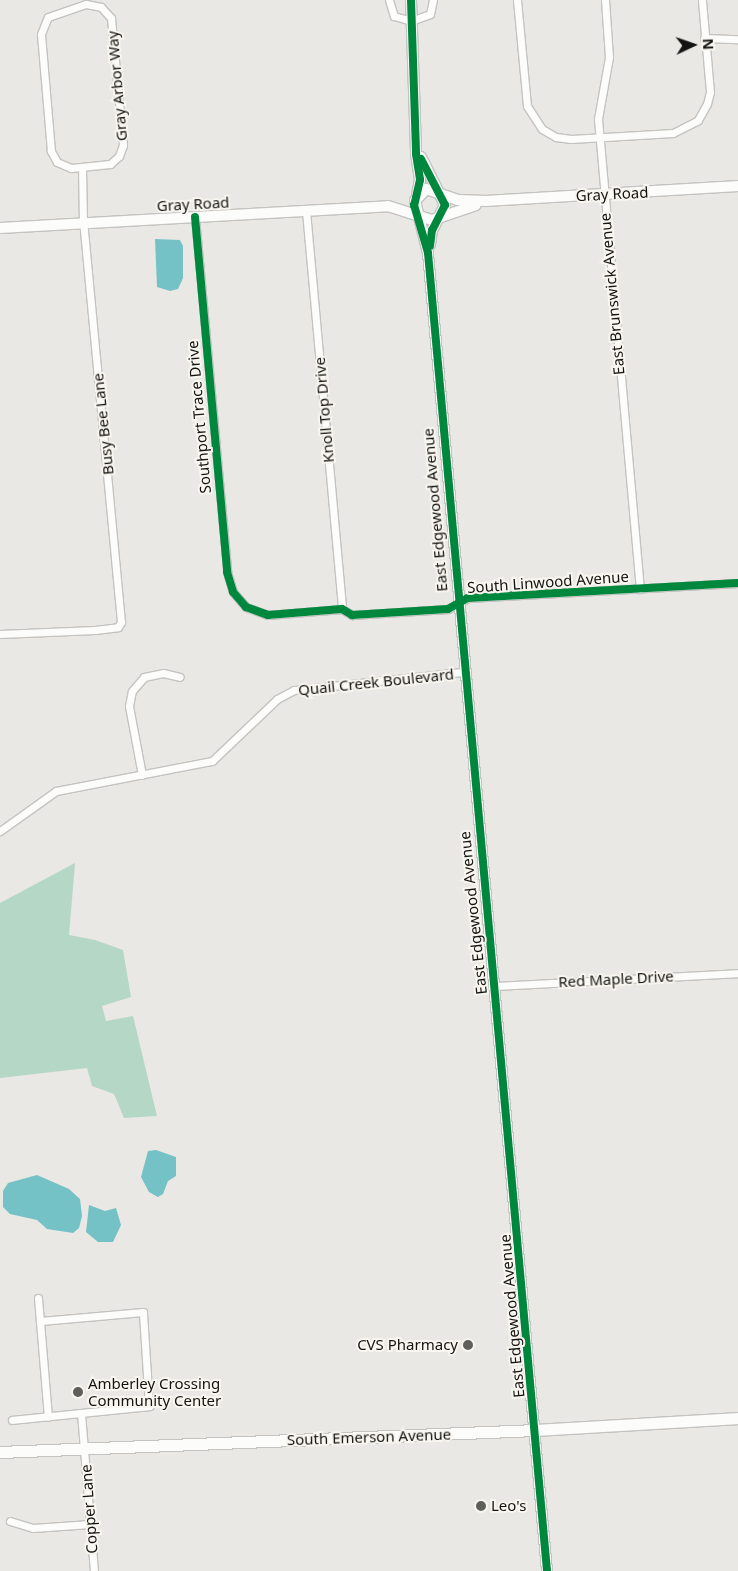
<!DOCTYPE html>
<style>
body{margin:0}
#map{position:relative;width:738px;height:1571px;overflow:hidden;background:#e9e8e4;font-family:"Noto Sans",sans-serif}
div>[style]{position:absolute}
.green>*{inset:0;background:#b5d7c5}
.water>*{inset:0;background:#74c2c6}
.roads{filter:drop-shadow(1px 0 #c4c3c0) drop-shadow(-1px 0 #c4c3c0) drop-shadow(0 1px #c4c3c0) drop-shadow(0 -1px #c4c3c0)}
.street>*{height:7px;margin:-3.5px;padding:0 3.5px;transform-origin:3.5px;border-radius:3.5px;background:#fcfcfb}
.secondary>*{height:10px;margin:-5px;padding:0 5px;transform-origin:5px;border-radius:5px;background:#fcfcfb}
.primary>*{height:11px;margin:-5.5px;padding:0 5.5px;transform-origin:5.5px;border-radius:5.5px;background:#fcfcfb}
.cycleway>*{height:8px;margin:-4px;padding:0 4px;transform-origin:4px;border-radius:4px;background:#00873e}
.dots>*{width:14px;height:14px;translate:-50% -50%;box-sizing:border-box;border:2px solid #f8f6ef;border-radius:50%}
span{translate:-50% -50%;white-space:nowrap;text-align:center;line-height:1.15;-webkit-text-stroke:4px #f8f6ef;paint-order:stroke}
.street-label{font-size:15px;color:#131311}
.poi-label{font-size:15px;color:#131311}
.right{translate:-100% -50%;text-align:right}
.left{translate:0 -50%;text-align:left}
.north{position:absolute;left:668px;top:20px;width:50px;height:50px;-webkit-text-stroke:4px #f8f6ef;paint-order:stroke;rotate:87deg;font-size:14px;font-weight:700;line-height:20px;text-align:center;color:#131311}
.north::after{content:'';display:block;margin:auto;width:18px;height:22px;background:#131311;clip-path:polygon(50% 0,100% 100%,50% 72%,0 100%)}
</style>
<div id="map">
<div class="green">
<div style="clip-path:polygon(75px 863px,69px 935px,95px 940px,123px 950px,131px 997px,102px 1006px,106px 1021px,133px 1016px,157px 1116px,124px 1118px,114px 1094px,92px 1086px,87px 1068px,0 1078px,0 903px)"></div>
</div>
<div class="water">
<div style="clip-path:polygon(155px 239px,180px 240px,183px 246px,183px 278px,178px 289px,170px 291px,157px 287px)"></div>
<div style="clip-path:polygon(156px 1150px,176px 1157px,176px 1176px,168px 1181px,163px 1194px,158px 1197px,149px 1192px,141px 1177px,148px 1151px)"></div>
<div style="clip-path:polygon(37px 1175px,69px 1189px,80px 1199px,82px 1216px,79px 1228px,73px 1233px,47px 1229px,37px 1220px,10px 1214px,3px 1207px,3px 1191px,8px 1183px)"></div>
<div style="clip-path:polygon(89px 1205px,105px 1211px,116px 1208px,121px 1225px,113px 1242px,98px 1242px,86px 1232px)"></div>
</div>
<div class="roads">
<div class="street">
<div style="left:389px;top:0;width:17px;rotate:73deg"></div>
<div style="left:394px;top:16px;width:18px;rotate:16deg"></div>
<div style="left:411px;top:21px;width:20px;rotate:-20deg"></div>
<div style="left:430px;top:14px;width:14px;rotate:-78deg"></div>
<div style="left:517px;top:0;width:106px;rotate:84.6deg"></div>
<div style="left:527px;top:106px;width:27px;rotate:57deg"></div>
<div style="left:542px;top:129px;width:16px;rotate:30deg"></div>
<div style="left:556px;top:137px;width:15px;rotate:8deg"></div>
<div style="left:571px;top:139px;width:102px;rotate:-3.4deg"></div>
<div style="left:673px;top:133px;width:28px;rotate:-27deg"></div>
<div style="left:698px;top:120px;width:18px;rotate:-61deg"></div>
<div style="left:707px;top:104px;width:12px;rotate:-76deg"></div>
<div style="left:710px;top:92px;width:92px;rotate:-95deg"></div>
<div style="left:605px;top:0;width:57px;rotate:86deg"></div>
<div style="left:609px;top:57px;width:63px;rotate:100.1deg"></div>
<div style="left:598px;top:119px;width:472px;rotate:84.9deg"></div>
<div style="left:86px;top:4px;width:15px;rotate:11deg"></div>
<div style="left:101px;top:7px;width:15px;rotate:48deg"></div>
<div style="left:111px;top:18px;width:128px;rotate:84.6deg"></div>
<div style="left:123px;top:145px;width:12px;rotate:110deg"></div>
<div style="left:119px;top:156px;width:12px;rotate:138deg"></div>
<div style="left:110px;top:164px;width:39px;rotate:174deg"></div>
<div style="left:71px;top:168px;width:15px;rotate:-157deg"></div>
<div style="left:57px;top:162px;width:13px;rotate:-119deg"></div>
<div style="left:51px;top:151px;width:117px;rotate:-94.9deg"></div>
<div style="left:41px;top:34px;width:18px;rotate:-68deg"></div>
<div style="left:48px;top:17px;width:40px;rotate:-18.9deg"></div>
<div style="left:704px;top:38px;width:34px;rotate:2deg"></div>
<div style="left:306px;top:211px;width:400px;rotate:84.8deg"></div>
<div style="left:195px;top:217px;width:356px;rotate:84.8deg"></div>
<div style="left:227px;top:572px;width:21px;rotate:73deg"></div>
<div style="left:233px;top:592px;width:20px;rotate:49deg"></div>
<div style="left:246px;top:607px;width:23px;rotate:20deg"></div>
<div style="left:268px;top:615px;width:74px;rotate:-4.6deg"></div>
<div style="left:342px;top:609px;width:12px;rotate:31deg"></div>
<div style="left:352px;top:615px;width:96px;rotate:-3.6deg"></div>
<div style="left:448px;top:609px;width:23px;rotate:-29deg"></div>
<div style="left:468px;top:598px;width:270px;rotate:-3.2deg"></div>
<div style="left:0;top:634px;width:95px;rotate:-2.4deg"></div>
<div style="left:95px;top:630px;width:23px;rotate:-7deg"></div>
<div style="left:118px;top:627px;width:6px;rotate:-59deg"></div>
<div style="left:121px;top:622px;width:401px;rotate:-95.4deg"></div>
<div style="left:83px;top:223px;width:55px;rotate:-91deg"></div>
<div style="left:142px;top:775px;width:70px;rotate:-100.7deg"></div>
<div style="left:129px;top:706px;width:15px;rotate:-79deg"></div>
<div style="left:132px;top:691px;width:18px;rotate:-49deg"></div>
<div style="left:144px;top:677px;width:19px;rotate:-12deg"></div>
<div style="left:163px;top:673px;width:17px;rotate:13deg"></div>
<div style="left:0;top:831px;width:69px;rotate:-35.5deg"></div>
<div style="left:56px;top:791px;width:159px;rotate:-10.9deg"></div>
<div style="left:212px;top:761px;width:90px;rotate:-43.6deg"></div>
<div style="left:277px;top:699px;width:19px;rotate:-28deg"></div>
<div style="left:294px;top:690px;width:170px;rotate:-6.1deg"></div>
<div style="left:494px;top:986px;width:244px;rotate:-3deg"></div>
<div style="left:38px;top:1298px;width:119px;rotate:85.2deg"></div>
<div style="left:81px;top:1413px;width:159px;rotate:85.3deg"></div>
<div style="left:12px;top:1420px;width:138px;rotate:-5.8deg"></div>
<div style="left:149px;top:1406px;width:94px;rotate:-93.7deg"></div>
<div style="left:143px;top:1312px;width:103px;rotate:175deg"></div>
<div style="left:10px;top:1521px;width:24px;rotate:17deg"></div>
<div style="left:33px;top:1528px;width:57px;rotate:-4deg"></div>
</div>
<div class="secondary">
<div style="left:411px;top:0;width:154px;rotate:88.1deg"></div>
<div style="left:416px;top:154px;width:26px;rotate:81deg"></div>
<div style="left:420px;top:180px;width:16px;rotate:101deg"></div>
<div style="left:421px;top:157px;width:54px;rotate:63.4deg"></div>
<div style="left:445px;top:205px;width:28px;rotate:117deg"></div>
<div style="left:432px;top:230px;width:15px;rotate:98deg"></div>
<div style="left:0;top:228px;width:389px;rotate:-3.2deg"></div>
<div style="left:388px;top:206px;width:46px;rotate:17.7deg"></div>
<div style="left:432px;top:220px;width:46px;rotate:-18.8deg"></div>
<div style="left:547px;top:1571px;width:1323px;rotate:-95.16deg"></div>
<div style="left:428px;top:253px;width:54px;rotate:-104deg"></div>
<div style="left:415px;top:201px;width:16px;rotate:-47deg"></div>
<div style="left:426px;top:189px;width:34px;rotate:19deg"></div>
<div style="left:458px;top:200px;width:28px;rotate:2deg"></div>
<div style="left:486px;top:201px;width:252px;rotate:-3.4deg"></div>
</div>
<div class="primary">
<div style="left:0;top:1452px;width:536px;rotate:-2.35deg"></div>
<div style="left:536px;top:1430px;width:202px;rotate:-3.4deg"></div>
</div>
</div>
<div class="cycleway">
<div style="left:411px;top:0;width:154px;rotate:88.1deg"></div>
<div style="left:416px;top:154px;width:26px;rotate:81deg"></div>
<div style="left:420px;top:180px;width:26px;rotate:103deg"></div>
<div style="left:414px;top:205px;width:50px;rotate:73.7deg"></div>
<div style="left:428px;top:253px;width:1323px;rotate:84.84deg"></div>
<div style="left:421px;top:159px;width:52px;rotate:62.4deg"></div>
<div style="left:445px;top:205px;width:28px;rotate:117deg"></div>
<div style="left:432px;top:230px;width:16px;rotate:97deg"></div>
<div style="left:195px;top:217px;width:356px;rotate:84.8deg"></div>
<div style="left:227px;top:572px;width:21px;rotate:73deg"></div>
<div style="left:233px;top:592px;width:20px;rotate:49deg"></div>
<div style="left:246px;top:607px;width:23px;rotate:20deg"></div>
<div style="left:268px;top:615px;width:74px;rotate:-4.6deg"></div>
<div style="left:342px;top:609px;width:12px;rotate:31deg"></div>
<div style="left:352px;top:615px;width:96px;rotate:-3.6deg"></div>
<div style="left:448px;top:609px;width:23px;rotate:-29deg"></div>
<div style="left:468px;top:598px;width:270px;rotate:-3.2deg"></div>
</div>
<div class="dots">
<div style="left:468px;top:1345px;background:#5e5e5b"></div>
<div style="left:78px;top:1392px;background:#5e5e5b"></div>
<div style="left:481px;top:1506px;background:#5e5e5b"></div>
</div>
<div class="street-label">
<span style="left:117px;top:86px;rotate:-95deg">Gray Arbor Way</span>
<span style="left:612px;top:194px;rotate:-3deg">Gray Road</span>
<span style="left:193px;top:204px;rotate:-3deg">Gray Road</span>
<span style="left:612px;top:294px;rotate:-95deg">East Brunswick Avenue</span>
<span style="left:324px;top:410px;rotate:-95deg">Knoll Top Drive</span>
<span style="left:199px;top:417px;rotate:-95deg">Southport Trace Drive</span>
<span style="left:103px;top:424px;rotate:-96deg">Busy Bee Lane</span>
<span style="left:435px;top:510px;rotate:-95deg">East Edgewood Avenue</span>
<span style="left:548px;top:582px;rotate:-4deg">South Linwood Avenue</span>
<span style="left:376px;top:682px;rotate:-6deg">Quail Creek Boulevard</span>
<span style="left:473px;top:913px;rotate:-96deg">East Edgewood Avenue</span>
<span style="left:616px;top:979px;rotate:-3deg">Red Maple Drive</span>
<span style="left:512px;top:1316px;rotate:-95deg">East Edgewood Avenue</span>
<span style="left:369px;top:1437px;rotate:-2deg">South Emerson Avenue</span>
<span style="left:89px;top:1509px;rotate:-94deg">Copper Lane</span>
</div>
<div class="poi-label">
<span class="right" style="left:458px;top:1345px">CVS Pharmacy</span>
<span class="left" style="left:88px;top:1392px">Amberley Crossing<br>Community Center</span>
<span class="left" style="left:491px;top:1506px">Leo's</span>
</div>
<div class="north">N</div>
</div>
